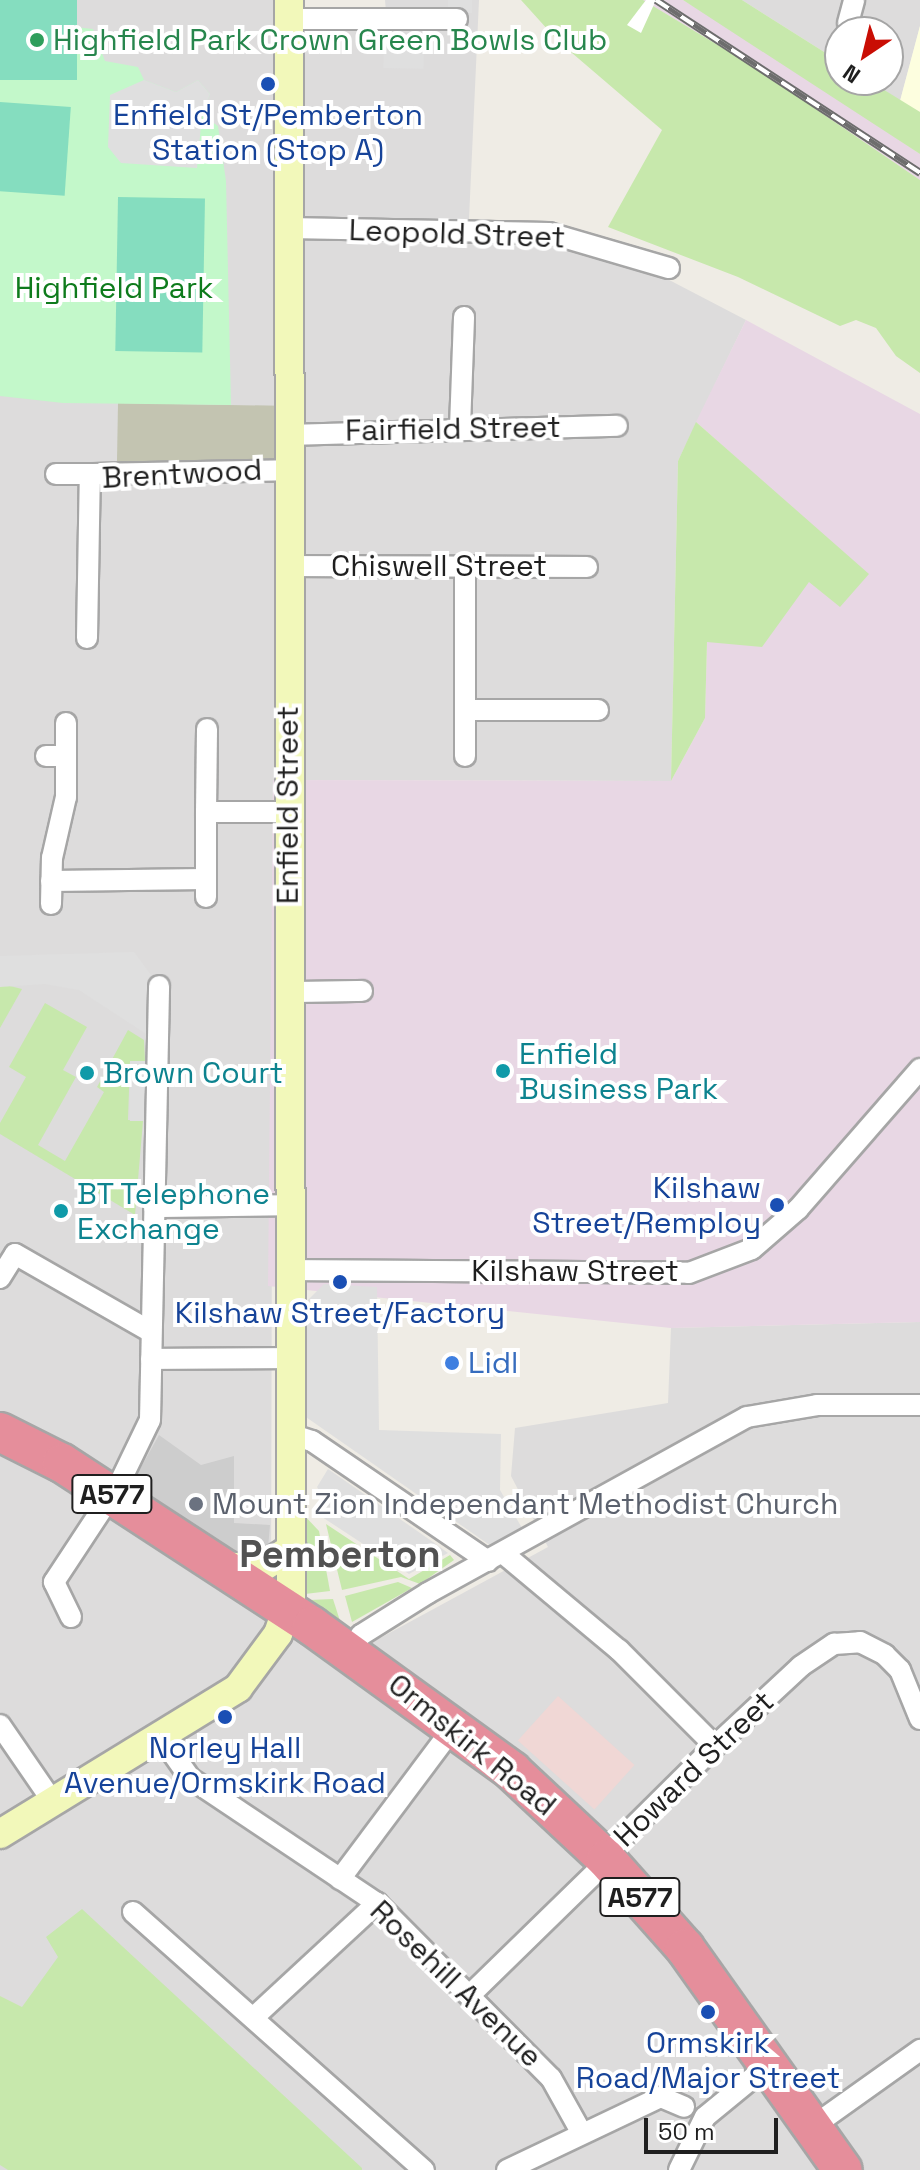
<!DOCTYPE html>
<style>
body{margin:0}
#map{position:relative;width:920px;height:2170px;overflow:hidden;background:#efece5;font-family:"Space Grotesk",sans-serif}
div>[style]{position:absolute}
.residential>*{inset:0;background:#dddcdc}
.commercial>*{inset:0;background:#f0d7d5;transform-origin:0 0}
.industrial>*{inset:0;background:#e8d7e4}
.education>*{inset:0;background:#fdfedf}
.religious>*{inset:0;background:#cdcdcd}
.construction>*{inset:0;background:#c3c4b1;transform-origin:0 0}
.grass>*{inset:0;background:#c7e8ac}
.park>*{inset:0;background:#c3f8ca}
.pitch>*{inset:0;background:#85ddbf;transform-origin:0 0}
.parking>*{inset:0;background:#dfdfdf;transform-origin:0 0}
.pier>*{inset:0;background:#fff}
.roads{filter:drop-shadow(2px 0 #a6a6a6) drop-shadow(-2px 0 #a6a6a6) drop-shadow(0 2px #a6a6a6) drop-shadow(0 -2px #a6a6a6)}
.street>*{height:20px;margin:-10px;padding:0 10px;transform-origin:10px;border-radius:10px;background:#fff}
.secondary>*{height:28px;margin:-14px;padding:0 14px;transform-origin:14px;border-radius:14px;background:#f2f8ba}
.highway>*{height:38px;margin:-19px;padding:0 19px;transform-origin:19px;border-radius:19px;background:#e58e9b}
.rail>*{height:8px;margin-top:-4px;transform-origin:0;background:repeating-linear-gradient(90deg,#fff 0 15px,#6d6d6d 0 30px);box-sizing:border-box;border-block:2px solid #6d6d6d}
.dots>*{width:22px;height:22px;translate:-50% -50%;box-sizing:border-box;border:4px solid #fff;border-radius:50%}
span{translate:-50% -50%;white-space:nowrap;text-align:center;line-height:1.15;-webkit-text-stroke:8px #fff;paint-order:stroke}
.shield-label span{padding:2px 6px;background:#fff;border:2px solid;border-radius:6px;-webkit-text-stroke-width:0}
.shield-label{font-size:28px;color:#1f1f1f;font-weight:700}
.leisure-label{font-size:30px;color:#27864d}
.left{translate:0 -50%;text-align:left}
.transit-label{font-size:30px;color:#164399}
.right{translate:-100% -50%;text-align:right}
.street-label{font-size:30px;color:#1f1f1f}
.park-label{font-size:30px;color:#0e7b1c}
.culture-label{font-size:30px;color:#0d838f}
.shop-label{font-size:30px;color:#366cbe}
.worship-label{font-size:30px;color:#5b616d}
.district-label{font-size:38px;color:#525252;font-weight:700}
.north{position:absolute;left:824px;top:16px;width:80px;height:80px;box-sizing:border-box;background:#fff;border:2px solid #a5a5a5;border-radius:50%;rotate:215deg;font-size:22px;font-weight:700;line-height:32px;text-align:center;color:#1f1f1f}
.north::after{content:'';display:block;margin:auto;width:28px;height:36px;background:#c90d04;clip-path:polygon(50% 0,100% 100%,50% 72%,0 100%)}
.scale{position:absolute;left:644px;top:2118px;width:134px;height:36px;box-sizing:border-box;border:4px solid #1f1f1f;border-top:0;padding-left:10px;font-size:24px;line-height:28px;white-space:nowrap;color:#1f1f1f;-webkit-text-stroke:6px #fff;paint-order:stroke}
</style>
<div id="map">
<div class="residential">
<div style="clip-path:polygon(0 0,279px 0,280px 12px,386px 12px,385px 0,479px 0,468px 241px,564px 247px,650px 270px,746px 320px,678px 461px,671px 781px,273px 780px,271px 1606px,347px 1656px,548px 1547px,511px 1476px,515px 1428px,668px 1403px,671px 1328px,920px 1322px,920px 2170px,0 2170px)"></div>
<div style="clip-path:polygon(742px 0,920px 0,920px 26px,900px 101px,868px 80px,888px 80px,888px 32px,840px 32px,840px 62px)"></div>
</div>
<div class="commercial">
<div style="left:558px;top:1696px;width:103px;height:60px;rotate:42deg"></div>
</div>
<div class="industrial">
<div style="clip-path:polygon(643px 0,683px 0,763px 48px,920px 154px,920px 180px,751px 65px)"></div>
<div style="clip-path:polygon(746px 320px,920px 414px,920px 1322px,671px 1328px,268px 1286px,273px 780px,671px 781px,705px 718px,707px 642px,809px 582px,868px 575px,696px 422px)"></div>
</div>
<div class="education">
<div style="clip-path:polygon(920px 26px,920px 112px,900px 101px)"></div>
</div>
<div class="religious">
<div style="clip-path:polygon(159px 1435px,201px 1465px,234px 1456px,234px 1523px,270px 1525px,268px 1548px,240px 1556px,130px 1487px)"></div>
</div>
<div class="construction">
<div style="left:118px;top:403px;width:162px;height:59px;rotate:1deg"></div>
</div>
<div class="grass">
<div style="clip-path:polygon(521px 0,643px 0,751px 65px,920px 180px,920px 373px,896px 356px,876px 328px,856px 320px,840px 326px,738px 277px,608px 227px,662px 130px,558px 41px)"></div>
<div style="clip-path:polygon(683px 0,742px 0,840px 62px,840px 80px,868px 80px,920px 112px,920px 154px)"></div>
<div style="clip-path:polygon(696px 422px,869px 574px,840px 607px,809px 582px,762px 647px,707px 642px,705px 718px,671px 781px,678px 461px)"></div>
<div style="clip-path:polygon(2px 984px,22px 989px,0 1028px,0 987px)"></div>
<div style="clip-path:polygon(45px 1003px,87px 1027px,63px 1070px,76px 1077px,38px 1145px,65px 1161px,104px 1092px,97px 1087px,128px 1030px,144px 1040px,145px 1061px,130px 1061px,128px 1120px,143px 1121px,135px 1215px,0 1134px,0 1123px,26px 1077px,9px 1067px)"></div>
<div style="clip-path:polygon(301px 1512px,319px 1531px,330px 1591px,305px 1594px)"></div>
<div style="clip-path:polygon(326px 1524px,409px 1579px,450px 1555px,454px 1560px,420px 1584px,401px 1577px,342px 1590px)"></div>
<div style="clip-path:polygon(398px 1582px,412px 1588px,352px 1622px,345px 1596px)"></div>
<div style="clip-path:polygon(333px 1599px,340px 1621px,309px 1600px)"></div>
<div style="clip-path:polygon(82px 1909px,362px 2168px,362px 2170px,8px 2170px,0 2165px,0 1996px,22px 2007px,58px 1957px,46px 1937px)"></div>
</div>
<div class="park">
<div style="clip-path:polygon(0 0,77px 0,75px 27px,93px 29px,105px 61px,138px 67px,144px 80px,176px 92px,198px 80px,210px 94px,202px 115px,218px 126px,226px 181px,231px 405px,63px 403px,0 396px)"></div>
</div>
<div class="pitch">
<div style="left:0;top:0;width:77px;height:80px"></div>
<div style="left:0;top:102px;width:71px;height:89px;rotate:4deg"></div>
<div style="left:118px;top:197px;width:87px;height:154px;rotate:1deg"></div>
</div>
<div class="parking">
<div style="left:448px;top:0;width:24px;height:13px"></div>
<div style="left:384px;top:36px;width:40px;height:32px;rotate:1deg"></div>
<div style="clip-path:polygon(144px 80px,176px 92px,198px 80px,210px 94px,202px 115px,197px 168px,121px 163px,108px 147px,110px 95px)"></div>
<div style="clip-path:polygon(134px 952px,159px 986px,157px 1041px,79px 990px,45px 984px,0 987px,0 956px)"></div>
<div style="left:130px;top:1061px;width:15px;height:60px"></div>
<div style="clip-path:polygon(324px 1284px,377px 1287px,379px 1430px,501px 1434px,500px 1490px,522px 1528px,491px 1546px,303px 1415px,304px 1304px)"></div>
<div style="clip-path:polygon(328px 1469px,433px 1542px,448px 1553px,409px 1574px,319px 1515px,326px 1503px,317px 1487px)"></div>
</div>
<div class="pier">
<div style="clip-path:polygon(646px 0,656px 0,641px 33px,627px 25px)"></div>
</div>
<div class="roads">
<div class="street">
<div style="left:288px;top:19px;width:169px"></div>
<div style="left:848px;top:23px;width:24px;rotate:-75deg"></div>
<div style="left:289px;top:228px;width:260px;rotate:1.1deg"></div>
<div style="left:549px;top:233px;width:125px;rotate:16.3deg"></div>
<div style="left:460px;top:427px;width:110px;rotate:-87.9deg"></div>
<div style="left:289px;top:435px;width:328px;rotate:-1.6deg"></div>
<div style="left:56px;top:474px;width:34px"></div>
<div style="left:465px;top:565px;width:191px;rotate:90deg"></div>
<div style="left:290px;top:566px;width:297px;rotate:0.2deg"></div>
<div style="left:87px;top:638px;width:164px;rotate:-89deg"></div>
<div style="left:90px;top:474px;width:200px;rotate:-1.1deg"></div>
<div style="left:466px;top:710px;width:132px"></div>
<div style="left:46px;top:756px;width:20px"></div>
<div style="left:66px;top:756px;width:33px;rotate:-90deg"></div>
<div style="left:206px;top:812px;width:83px;rotate:-89.3deg"></div>
<div style="left:51px;top:881px;width:155px;rotate:-0.7deg"></div>
<div style="left:206px;top:897px;width:85px;rotate:-90deg"></div>
<div style="left:206px;top:812px;width:82px"></div>
<div style="left:51px;top:904px;width:46px;rotate:-88.8deg"></div>
<div style="left:52px;top:858px;width:63px;rotate:-77.1deg"></div>
<div style="left:66px;top:797px;width:41px;rotate:-90deg"></div>
<div style="left:291px;top:992px;width:71px;rotate:-0.8deg"></div>
<div style="left:154px;top:1207px;width:138px;rotate:-0.8deg"></div>
<div style="left:292px;top:1270px;width:397px;rotate:0.4deg"></div>
<div style="left:689px;top:1273px;width:67px;rotate:-20.9deg"></div>
<div style="left:752px;top:1249px;width:61px;rotate:-41deg"></div>
<div style="left:798px;top:1209px;width:186px;rotate:-48.9deg"></div>
<div style="left:0;top:1278px;width:28px;rotate:-58deg"></div>
<div style="left:15px;top:1254px;width:157px;rotate:29.8deg"></div>
<div style="left:151px;top:1359px;width:136px;rotate:-0.4deg"></div>
<div style="left:287px;top:1433px;width:26px;rotate:18deg"></div>
<div style="left:312px;top:1441px;width:213px;rotate:34.3deg"></div>
<div style="left:504px;top:1554px;width:150px;rotate:39.9deg"></div>
<div style="left:619px;top:1650px;width:136px;rotate:45deg"></div>
<div style="left:71px;top:1617px;width:39px;rotate:-116deg"></div>
<div style="left:54px;top:1582px;width:120px;rotate:-56.6deg"></div>
<div style="left:120px;top:1482px;width:69px;rotate:-64.2deg"></div>
<div style="left:150px;top:1420px;width:434px;rotate:-88.8deg"></div>
<div style="left:349px;top:1651px;width:20px;rotate:-53deg"></div>
<div style="left:361px;top:1635px;width:79px;rotate:-32.1deg"></div>
<div style="left:428px;top:1593px;width:364px;rotate:-28.9deg"></div>
<div style="left:747px;top:1417px;width:71px;rotate:-9.7deg"></div>
<div style="left:817px;top:1405px;width:103px"></div>
<div style="left:0;top:1725px;width:93px;rotate:55.5deg"></div>
<div style="left:161px;top:1737px;width:50px;rotate:54.7deg"></div>
<div style="left:190px;top:1778px;width:225px;rotate:33.8deg"></div>
<div style="left:377px;top:1903px;width:247px;rotate:45.2deg"></div>
<div style="left:551px;top:2078px;width:62px;rotate:60.9deg"></div>
<div style="left:340px;top:1879px;width:192px;rotate:-53.2deg"></div>
<div style="left:133px;top:1912px;width:389px;rotate:41.6deg"></div>
<div style="left:472px;top:1993px;width:176px;rotate:-44.3deg"></div>
<div style="left:598px;top:1870px;width:26px;rotate:-58deg"></div>
<div style="left:612px;top:1848px;width:145px;rotate:-44.7deg"></div>
<div style="left:715px;top:1746px;width:117px;rotate:-42.9deg"></div>
<div style="left:801px;top:1666px;width:40px;rotate:-34deg"></div>
<div style="left:834px;top:1644px;width:26px;rotate:-4deg"></div>
<div style="left:860px;top:1642px;width:28px;rotate:27deg"></div>
<div style="left:885px;top:1655px;width:21px;rotate:45deg"></div>
<div style="left:900px;top:1670px;width:53px;rotate:67.8deg"></div>
<div style="left:254px;top:2017px;width:168px;rotate:-42.8deg"></div>
<div style="left:812px;top:2127px;width:133px;rotate:-35.5deg"></div>
<div style="left:507px;top:2170px;width:170px;rotate:-25.4deg"></div>
<div style="left:661px;top:2097px;width:25px;rotate:23deg"></div>
<div style="left:679px;top:2170px;width:59px;rotate:-63.9deg"></div>
<div style="left:705px;top:2117px;width:80px;rotate:-39.4deg"></div>
</div>
<div class="secondary">
<div style="left:224px;top:1566px;width:36px;rotate:5deg"></div>
<div style="left:260px;top:1569px;width:38px;rotate:-33deg"></div>
<div style="left:0;top:1834px;width:279px;rotate:-31.5deg"></div>
<div style="left:238px;top:1688px;width:67px;rotate:-53.5deg"></div>
<div style="left:278px;top:1634px;width:40px;rotate:-71.1deg"></div>
<div style="left:291px;top:1596px;width:1596px;rotate:-90.07deg"></div>
</div>
<div class="highway">
<div style="left:0;top:1432px;width:69px;rotate:26.6deg"></div>
<div style="left:62px;top:1463px;width:298px;rotate:33.1deg"></div>
<div style="left:312px;top:1626px;width:247px;rotate:35.9deg"></div>
<div style="left:512px;top:1771px;width:129px;rotate:43.1deg"></div>
<div style="left:606px;top:1859px;width:119px;rotate:48.4deg"></div>
<div style="left:685px;top:1948px;width:272px;rotate:54.6deg"></div>
</div>
</div>
<div class="rail">
<div style="left:656px;top:0;width:316px;rotate:33.2deg"></div>
</div>
<div class="dots">
<div style="left:37px;top:40px;background:#2e9e5b"></div>
<div style="left:268px;top:84px;background:#1a4fb4"></div>
<div style="left:503px;top:1071px;background:#0f9aa8"></div>
<div style="left:87px;top:1073px;background:#0f9aa8"></div>
<div style="left:777px;top:1205px;background:#1a4fb4"></div>
<div style="left:61px;top:1211px;background:#0f9aa8"></div>
<div style="left:340px;top:1282px;background:#1a4fb4"></div>
<div style="left:452px;top:1363px;background:#3f7fe0"></div>
<div style="left:196px;top:1504px;background:#6b7280"></div>
<div style="left:225px;top:1717px;background:#1a4fb4"></div>
<div style="left:708px;top:2012px;background:#1a4fb4"></div>
</div>
<div class="shield-label">
<span style="left:112px;top:1494px">A577</span>
<span style="left:640px;top:1897px">A577</span>
</div>
<div class="leisure-label">
<span class="left" style="left:53px;top:40px">Highfield Park Crown Green Bowls Club</span>
</div>
<div class="transit-label">
<span style="left:268px;top:132px">Enfield St/Pemberton<br>Station (Stop A)</span>
<span class="right" style="left:761px;top:1205px">Kilshaw<br>Street/Remploy</span>
<span style="left:340px;top:1313px">Kilshaw Street/Factory</span>
<span style="left:225px;top:1765px">Norley Hall<br>Avenue/Ormskirk Road</span>
<span style="left:708px;top:2060px">Ormskirk<br>Road/Major Street</span>
</div>
<div class="street-label">
<span style="left:457px;top:234px;rotate:2deg">Leopold Street</span>
<span style="left:453px;top:429px;rotate:-1deg">Fairfield Street</span>
<span style="left:182px;top:474px;rotate:-3deg">Brentwood</span>
<span style="left:439px;top:566px">Chiswell Street</span>
<span style="left:288px;top:805px;rotate:-90deg">Enfield Street</span>
<span style="left:575px;top:1271px">Kilshaw Street</span>
<span style="left:472px;top:1745px;rotate:39deg">Ormskirk Road</span>
<span style="left:694px;top:1769px;rotate:-44deg">Howard Street</span>
<span style="left:456px;top:1984px;rotate:44deg">Rosehill Avenue</span>
</div>
<div class="park-label">
<span style="left:114px;top:288px">Highfield Park</span>
</div>
<div class="culture-label">
<span class="left" style="left:519px;top:1071px">Enfield<br>Business Park</span>
<span class="left" style="left:103px;top:1073px">Brown Court</span>
<span class="left" style="left:77px;top:1211px">BT Telephone<br>Exchange</span>
</div>
<div class="shop-label">
<span class="left" style="left:468px;top:1363px">Lidl</span>
</div>
<div class="worship-label">
<span class="left" style="left:212px;top:1504px">Mount Zion Independant Methodist Church</span>
</div>
<div class="district-label">
<span style="left:340px;top:1555px">Pemberton</span>
</div>
<div class="north">N</div>
<div class="scale">50 m</div>
</div>
